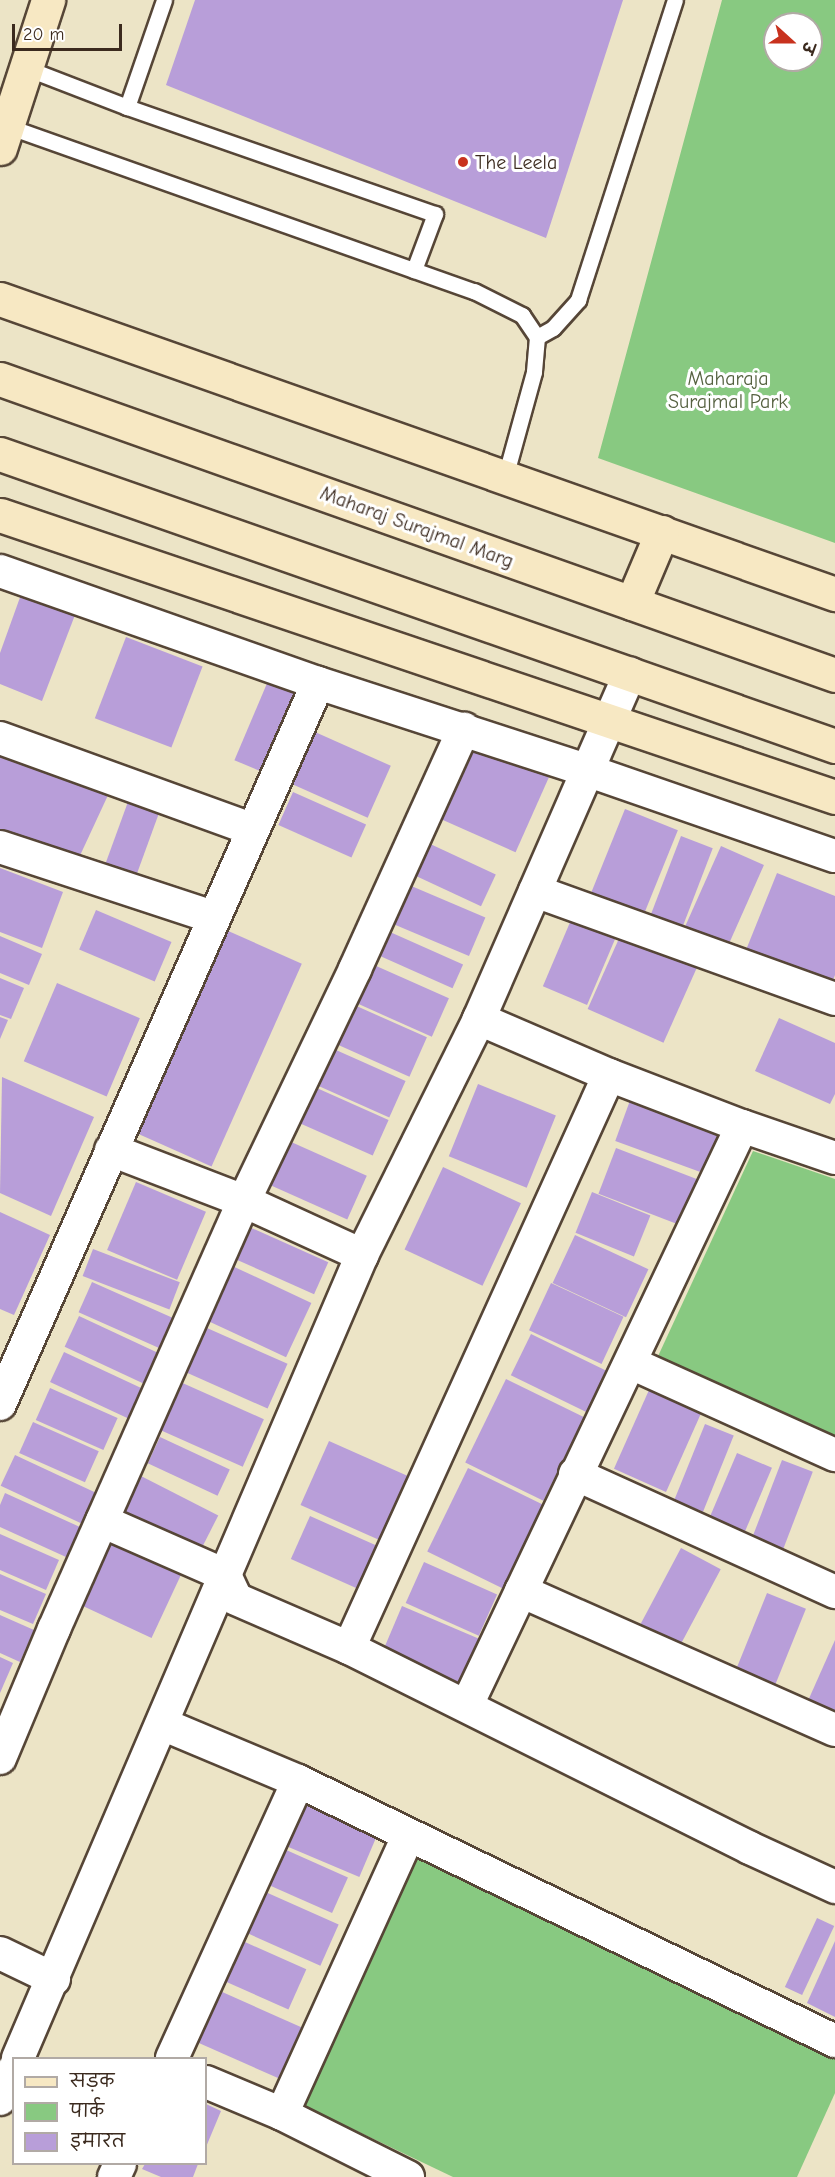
<!DOCTYPE html>
<meta charset="utf-8">
<style>
body{margin:0}
#map{position:relative;width:835px;height:2177px;overflow:hidden;background:#ece4c6;font-family:"Comic Neue","Playpen Sans Deva",sans-serif}
div>[style]{position:absolute}
.green>*{inset:0;background:#88c981}
.building>*{inset:0;background:#b89ed9;transform-origin:0 0}
.roads{filter:drop-shadow(2px 0 #564637) drop-shadow(-2px 0 #564637) drop-shadow(0 2px #564637) drop-shadow(0 -2px #564637)}
.lane>*{height:15px;margin:-7.5px;padding:0 7.5px;transform-origin:7.5px;border-radius:7.5px;background:#fff}
.street>*{height:32px;margin:-16px;padding:0 16px;transform-origin:16px;border-radius:16px;background:#fff}
.secondary>*{height:33px;margin:-16.5px;padding:0 16.5px;transform-origin:16.5px;border-radius:16.5px;background:#f7e8c3}
.dots>*{width:16px;height:16px;translate:-50% -50%;box-sizing:border-box;border:3px solid #fff;border-radius:50%}
span{translate:-50% -50%;white-space:nowrap;text-align:center;line-height:1.15;-webkit-text-stroke:6px #fff;paint-order:stroke}
.poi-label{font-size:20px;color:#3b2a1e}
.left{translate:0 -50%;text-align:left}
.park-label{font-size:20px;color:#566241}
.street-label{font-size:20px;color:#3b2a1e}
.legend{position:absolute;left:12px;top:2057px;width:195px;height:108px;box-sizing:border-box;background:#fff;border:2px solid #b1aaa5;margin:0;padding:8px 10px;list-style:none;font-size:18px;color:#3b2a1e}
.legend li{display:flex;align-items:center;gap:12px;height:30px}
.legend b{width:30px;border:2px solid #b1aaa5}
.north{position:absolute;left:763px;top:12px;width:60px;height:60px;box-sizing:border-box;background:#fff;border:2px solid #b1aaa5;border-radius:50%;rotate:111deg;font-size:16px;font-weight:700;line-height:24px;text-align:center;color:#3b2a1e}
.north::after{content:'';display:block;margin:auto;width:21px;height:27px;background:#c8321e;clip-path:polygon(50% 0,100% 100%,50% 72%,0 100%)}
.scale{position:absolute;left:12px;top:24px;width:110px;height:27px;box-sizing:border-box;border:3px solid #3b2a1e;border-top:0;padding-left:8px;font-size:18px;line-height:21px;white-space:nowrap;color:#3b2a1e;-webkit-text-stroke:4px #fff;paint-order:stroke}
</style>
<div id="map">
<div class="green">
<div style="clip-path:polygon(evenodd,722px 0,835px 0,835px 543px,598px 458px,722px 0,775px 24px,811px 24px,811px 60px,775px 60px,775px 24px)"></div>
<div style="clip-path:polygon(753px 1151px,835px 1179px,835px 1439px,653px 1367px)"></div>
<div style="clip-path:polygon(415px 1857px,835px 2057px,835px 2093px,797px 2177px,453px 2177px,292px 2100px)"></div>
</div>
<div class="building">
<div style="clip-path:polygon(195px 0,623px 0,546px 238px,166px 85px)"></div>
<div style="clip-path:polygon(23px 589px,75px 615px,42px 701px,0 684px,0 653px)"></div>
<div style="left:126px;top:637px;width:82px;height:87px;rotate:21deg"></div>
<div style="left:268px;top:681px;width:38px;height:86px;rotate:23deg"></div>
<div style="left:315px;top:732px;width:83px;height:57px;rotate:24deg"></div>
<div style="left:474px;top:744px;width:82px;height:82px;rotate:24deg"></div>
<div style="clip-path:polygon(0 755px,109px 793px,77px 862px,0 834px)"></div>
<div style="left:293px;top:792px;width:80px;height:36px;rotate:24deg"></div>
<div style="left:129px;top:799px;width:33px;height:71px;rotate:20deg"></div>
<div style="left:625px;top:809px;width:57px;height:93px;rotate:22deg"></div>
<div style="left:681px;top:836px;width:34px;height:90px;rotate:21deg"></div>
<div style="left:426px;top:842px;width:77px;height:35px;rotate:25deg"></div>
<div style="left:721px;top:846px;width:47px;height:97px;rotate:24deg"></div>
<div style="clip-path:polygon(0 868px,63px 892px,42px 948px,0 932px)"></div>
<div style="clip-path:polygon(777px 873px,835px 896px,835px 975px,829px 990px,744px 955px)"></div>
<div style="left:409px;top:885px;width:83px;height:42px;rotate:23deg"></div>
<div style="left:96px;top:910px;width:82px;height:43px;rotate:23deg"></div>
<div style="left:571px;top:920px;width:48px;height:72px;rotate:23deg"></div>
<div style="left:226px;top:930px;width:83px;height:222px;rotate:24deg"></div>
<div style="left:390px;top:932px;width:80px;height:26px;rotate:24deg"></div>
<div style="left:621px;top:934px;width:83px;height:82px;rotate:24deg"></div>
<div style="clip-path:polygon(0 936px,42px 954px,29px 985px,0 973px)"></div>
<div style="left:374px;top:965px;width:82px;height:42px;rotate:24deg"></div>
<div style="clip-path:polygon(0 978px,24px 988px,11px 1019px,0 1015px)"></div>
<div style="left:57px;top:983px;width:90px;height:85px;rotate:23deg"></div>
<div style="left:352px;top:1004px;width:82px;height:43px;rotate:24deg"></div>
<div style="clip-path:polygon(0 1017px,8px 1020px,0 1039px)"></div>
<div style="clip-path:polygon(779px 1018px,835px 1043px,835px 1094px,830px 1104px,755px 1071px)"></div>
<div style="left:327px;top:1046px;width:86px;height:40px;rotate:24deg"></div>
<div style="clip-path:polygon(2px 1077px,94px 1117px,51px 1216px,0 1193px)"></div>
<div style="left:478px;top:1084px;width:84px;height:78px;rotate:22deg"></div>
<div style="left:310px;top:1085px;width:86px;height:39px;rotate:24deg"></div>
<div style="left:632px;top:1095px;width:95px;height:49px;rotate:20deg"></div>
<div style="left:280px;top:1137px;width:95px;height:48px;rotate:24deg"></div>
<div style="left:616px;top:1148px;width:94px;height:49px;rotate:21deg"></div>
<div style="left:443px;top:1167px;width:86px;height:91px;rotate:25deg"></div>
<div style="left:136px;top:1182px;width:76px;height:74px;rotate:23deg"></div>
<div style="left:592px;top:1192px;width:63px;height:44px;rotate:22deg"></div>
<div style="clip-path:polygon(0 1212px,50px 1235px,14px 1315px,0 1309px)"></div>
<div style="left:247px;top:1226px;width:89px;height:35px;rotate:24deg"></div>
<div style="left:575px;top:1235px;width:81px;height:53px;rotate:25deg"></div>
<div style="left:93px;top:1249px;width:93px;height:29px;rotate:21deg"></div>
<div style="left:228px;top:1264px;width:92px;height:60px;rotate:25deg"></div>
<div style="left:92px;top:1282px;width:93px;height:33px;rotate:24deg"></div>
<div style="left:551px;top:1283px;width:80px;height:52px;rotate:25deg"></div>
<div style="left:79px;top:1316px;width:94px;height:34px;rotate:25deg"></div>
<div style="left:198px;top:1324px;width:98px;height:49px;rotate:24deg"></div>
<div style="left:531px;top:1334px;width:85px;height:46px;rotate:26deg"></div>
<div style="left:64px;top:1352px;width:94px;height:33px;rotate:25deg"></div>
<div style="left:506px;top:1379px;width:87px;height:93px;rotate:26deg"></div>
<div style="left:178px;top:1381px;width:94px;height:52px;rotate:24deg"></div>
<div style="left:653px;top:1381px;width:57px;height:96px;rotate:24deg"></div>
<div style="left:50px;top:1388px;width:74px;height:35px;rotate:24deg"></div>
<div style="left:33px;top:1422px;width:72px;height:34px;rotate:24deg"></div>
<div style="left:705px;top:1424px;width:31px;height:82px;rotate:22deg"></div>
<div style="left:160px;top:1437px;width:77px;height:29px;rotate:25deg"></div>
<div style="left:329px;top:1441px;width:98px;height:70px;rotate:24deg"></div>
<div style="left:737px;top:1453px;width:38px;height:69px;rotate:23deg"></div>
<div style="left:15px;top:1455px;width:94px;height:34px;rotate:25deg"></div>
<div style="left:782px;top:1460px;width:33px;height:82px;rotate:21deg"></div>
<div style="left:468px;top:1468px;width:87px;height:93px;rotate:26deg"></div>
<div style="left:139px;top:1475px;width:89px;height:39px;rotate:27deg"></div>
<div style="clip-path:polygon(5px 1493px,91px 1532px,77px 1562px,0 1527px,0 1505px)"></div>
<div style="left:310px;top:1516px;width:77px;height:47px;rotate:24deg"></div>
<div style="clip-path:polygon(0 1534px,59px 1560px,46px 1590px,0 1570px)"></div>
<div style="left:105px;top:1539px;width:84px;height:70px;rotate:25deg"></div>
<div style="left:681px;top:1548px;width:45px;height:92px;rotate:28deg"></div>
<div style="left:424px;top:1562px;width:80px;height:45px;rotate:24deg"></div>
<div style="clip-path:polygon(0 1574px,46px 1594px,33px 1624px,0 1610px)"></div>
<div style="left:767px;top:1593px;width:42px;height:89px;rotate:22deg"></div>
<div style="left:402px;top:1606px;width:83px;height:54px;rotate:23deg"></div>
<div style="clip-path:polygon(0 1615px,34px 1630px,20px 1662px,0 1653px)"></div>
<div style="clip-path:polygon(835px 1640px,835px 1715px,807px 1703px)"></div>
<div style="clip-path:polygon(0 1657px,13px 1663px,0 1693px)"></div>
<div style="left:308px;top:1801px;width:77px;height:50px;rotate:23deg"></div>
<div style="left:284px;top:1849px;width:70px;height:39px;rotate:24deg"></div>
<div style="left:261px;top:1890px;width:85px;height:45px;rotate:24deg"></div>
<div style="left:817px;top:1918px;width:19px;height:76px;rotate:25deg"></div>
<div style="left:236px;top:1938px;width:77px;height:44px;rotate:24deg"></div>
<div style="clip-path:polygon(835px 1941px,835px 2017px,807px 2003px)"></div>
<div style="left:220px;top:1991px;width:89px;height:56px;rotate:24deg"></div>
<div style="clip-path:polygon(206px 2104px,221px 2111px,206px 2147px)"></div>
<div style="clip-path:polygon(145px 2164px,198px 2164px,193px 2177px,161px 2177px,142px 2169px)"></div>
</div>
<div class="roads">
<div class="lane">
<div style="left:26px;top:68px;width:108px;rotate:21.1deg"></div>
<div style="left:127px;top:107px;width:326px;rotate:19.2deg"></div>
<div style="left:435px;top:214px;width:60px;rotate:110.6deg"></div>
<div style="left:127px;top:107px;width:113px;rotate:-70.9deg"></div>
<div style="left:7px;top:126px;width:495px;rotate:19.5deg"></div>
<div style="left:474px;top:291px;width:54px;rotate:26.6deg"></div>
<div style="left:522px;top:315px;width:27px;rotate:56deg"></div>
<div style="left:537px;top:337px;width:35px;rotate:95deg"></div>
<div style="left:534px;top:372px;width:109px;rotate:105.4deg"></div>
<div style="left:537px;top:337px;width:18px;rotate:-29deg"></div>
<div style="left:553px;top:328px;width:38px;rotate:-48deg"></div>
<div style="left:578px;top:300px;width:315px;rotate:-72.1deg"></div>
</div>
<div class="street">
<div style="left:0;top:571px;width:337px;rotate:19.4deg"></div>
<div style="left:318px;top:683px;width:285px;rotate:18deg"></div>
<div style="left:589px;top:771px;width:260px;rotate:19.1deg"></div>
<div style="left:0;top:738px;width:268px;rotate:19.9deg"></div>
<div style="left:0;top:847px;width:224px;rotate:18.2deg"></div>
<div style="left:535px;top:891px;width:319px;rotate:19.8deg"></div>
<div style="left:479px;top:1019px;width:142px;rotate:23.3deg"></div>
<div style="left:609px;top:1075px;width:142px;rotate:21deg"></div>
<div style="left:742px;top:1126px;width:98px;rotate:19deg"></div>
<div style="left:111px;top:1150px;width:142px;rotate:21deg"></div>
<div style="left:244px;top:1201px;width:130px;rotate:24.6deg"></div>
<div style="left:631px;top:1363px;width:224px;rotate:24.3deg"></div>
<div style="left:0;top:1404px;width:788px;rotate:-66.2deg"></div>
<div style="left:575px;top:1474px;width:286px;rotate:24.4deg"></div>
<div style="left:102px;top:1521px;width:134px;rotate:23.7deg"></div>
<div style="left:225px;top:1575px;width:26px;rotate:65deg"></div>
<div style="left:236px;top:1599px;width:123px;rotate:23.4deg"></div>
<div style="left:349px;top:1648px;width:448px;rotate:26.5deg"></div>
<div style="left:750px;top:1848px;width:94px;rotate:24.6deg"></div>
<div style="left:521px;top:1591px;width:343px;rotate:23.9deg"></div>
<div style="left:349px;top:1648px;width:629px;rotate:-65.59deg"></div>
<div style="left:467px;top:1705px;width:641px;rotate:-64.59deg"></div>
<div style="left:162px;top:1724px;width:147px;rotate:22.7deg"></div>
<div style="left:298px;top:1781px;width:597px;rotate:25.83deg"></div>
<div style="left:0;top:1758px;width:140px;rotate:-67.3deg"></div>
<div style="left:54px;top:1629px;width:468px;rotate:-66.1deg"></div>
<div style="left:244px;top:1201px;width:257px;rotate:-64.4deg"></div>
<div style="left:355px;top:969px;width:264px;rotate:-65.6deg"></div>
<div style="left:0;top:1953px;width:60px;rotate:25.7deg"></div>
<div style="left:18px;top:2058px;width:874px;rotate:-66.81deg"></div>
<div style="left:362px;top:1255px;width:263px;rotate:-63.6deg"></div>
<div style="left:479px;top:1019px;width:377px;rotate:-66.4deg"></div>
<div style="left:172px;top:2058px;width:304px;rotate:-65.5deg"></div>
<div style="left:206px;top:2082px;width:82px;rotate:22.8deg"></div>
<div style="left:282px;top:2114px;width:141px;rotate:26.6deg"></div>
<div style="left:0;top:2099px;width:33px;rotate:-65deg"></div>
<div style="left:282px;top:2114px;width:305px;rotate:-65.6deg"></div>
<div style="left:114px;top:2177px;width:14px;rotate:-65deg"></div>
</div>
<div class="secondary">
<div style="left:0;top:148px;width:156px;rotate:-72deg"></div>
<div style="left:0;top:299px;width:886px;rotate:19.46deg"></div>
<div style="left:0;top:379px;width:886px;rotate:19.52deg"></div>
<div style="left:0;top:454px;width:885px;rotate:19.27deg"></div>
<div style="left:0;top:515px;width:881px;rotate:18.66deg"></div>
<div style="left:632px;top:603px;width:77px;rotate:-67.1deg"></div>
</div>
</div>
<div class="dots">
<div style="left:463px;top:162px;background:#c8321e"></div>
</div>
<div class="poi-label">
<span class="left" style="left:475px;top:162px">The Leela</span>
</div>
<div class="park-label">
<span style="left:728px;top:390px">Maharaja<br>Surajmal Park</span>
</div>
<div class="street-label">
<span style="left:417px;top:527px;rotate:20deg">Maharaj Surajmal Marg</span>
</div>
<ul class="legend">
<li><b style="height:8px;background:#f7e8c3"></b>सड़क</li>
<li><b style="height:16px;background:#88c981"></b>पार्क</li>
<li><b style="height:16px;background:#b89ed9"></b>इमारत</li>
</ul>
<div class="north">उ</div>
<div class="scale">20 m</div>
</div>
